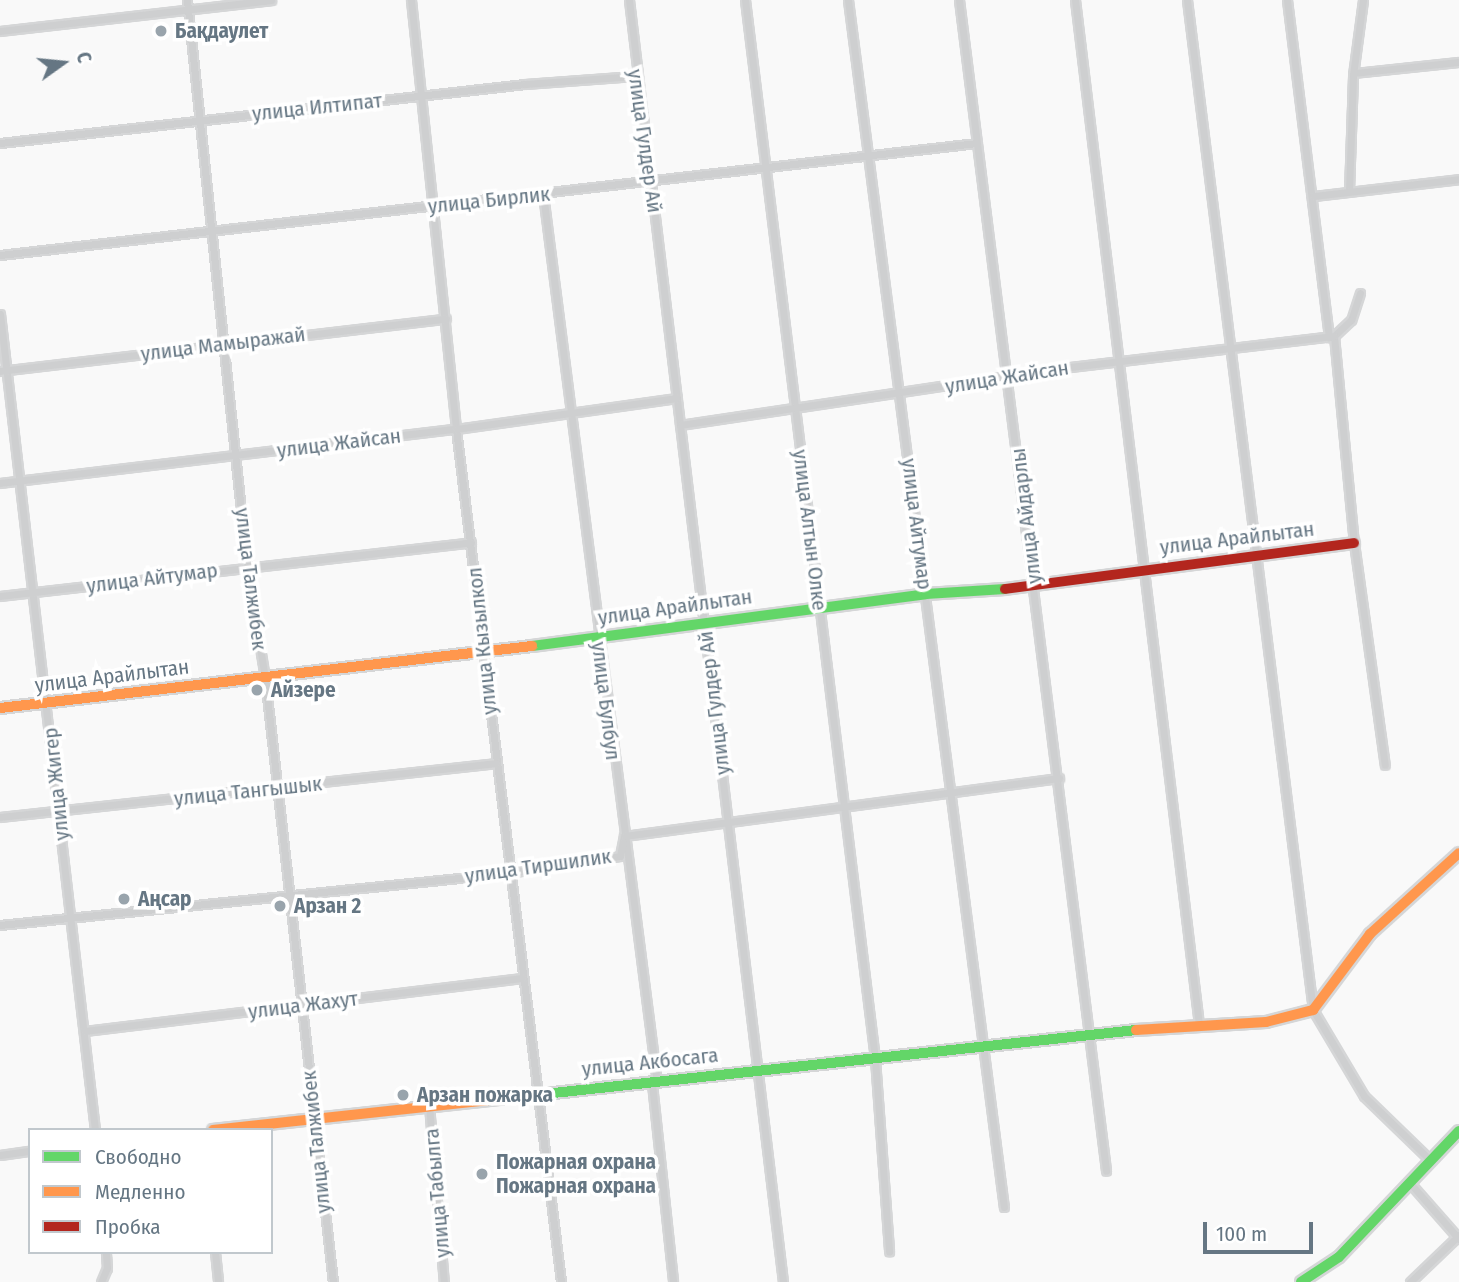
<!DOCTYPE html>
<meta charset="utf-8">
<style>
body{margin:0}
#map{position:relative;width:1459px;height:1282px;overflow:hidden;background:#f9f9f9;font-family:"Fira Sans Condensed",sans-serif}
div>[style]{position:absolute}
.roads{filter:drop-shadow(2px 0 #d5d6d7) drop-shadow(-2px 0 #d5d6d7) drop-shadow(0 2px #d5d6d7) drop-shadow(0 -2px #d5d6d7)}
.street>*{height:7px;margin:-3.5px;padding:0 3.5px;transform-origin:3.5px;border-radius:3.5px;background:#cecfd0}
.fast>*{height:10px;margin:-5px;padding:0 5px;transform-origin:5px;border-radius:5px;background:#63d668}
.slow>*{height:10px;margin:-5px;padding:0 5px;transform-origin:5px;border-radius:5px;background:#ff974d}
.jam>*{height:10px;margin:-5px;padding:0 5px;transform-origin:5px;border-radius:5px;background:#b3261e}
.dots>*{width:19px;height:19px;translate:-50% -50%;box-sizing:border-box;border:4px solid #fff;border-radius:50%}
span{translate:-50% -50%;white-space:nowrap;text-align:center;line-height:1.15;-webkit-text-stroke:7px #fff;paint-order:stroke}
.poi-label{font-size:21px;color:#657683;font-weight:700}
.left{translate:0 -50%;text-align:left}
.street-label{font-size:21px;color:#657683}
.legend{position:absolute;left:28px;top:1128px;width:245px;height:126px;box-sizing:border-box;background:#fff;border:2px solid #c1c8cd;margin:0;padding:9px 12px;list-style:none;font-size:21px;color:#657683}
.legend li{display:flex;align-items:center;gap:14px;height:35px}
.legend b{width:35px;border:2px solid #c1c8cd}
.north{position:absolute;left:28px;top:28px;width:70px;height:70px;-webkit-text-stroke:5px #fff;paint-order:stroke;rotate:75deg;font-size:19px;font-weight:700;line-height:28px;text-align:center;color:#657683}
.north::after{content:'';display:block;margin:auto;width:24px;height:32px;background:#657683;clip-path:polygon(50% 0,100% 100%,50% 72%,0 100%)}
.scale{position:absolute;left:1203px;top:1222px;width:110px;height:32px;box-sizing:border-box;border:4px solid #657683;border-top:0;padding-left:9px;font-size:21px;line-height:24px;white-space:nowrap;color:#657683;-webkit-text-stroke:5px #fff;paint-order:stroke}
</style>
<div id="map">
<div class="roads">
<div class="street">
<div style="left:187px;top:0;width:570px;rotate:83.96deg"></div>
<div style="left:247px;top:567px;width:112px;rotate:80.8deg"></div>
<div style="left:265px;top:678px;width:608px;rotate:83.58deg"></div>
<div style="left:411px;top:0;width:431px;rotate:84deg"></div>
<div style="left:456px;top:429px;width:859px;rotate:82.98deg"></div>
<div style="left:629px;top:0;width:1291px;rotate:83.15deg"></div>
<div style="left:745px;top:0;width:1067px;rotate:83deg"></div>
<div style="left:875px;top:1059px;width:193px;rotate:85.8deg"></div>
<div style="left:848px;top:0;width:1217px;rotate:82.64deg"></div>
<div style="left:959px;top:0;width:1180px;rotate:82.84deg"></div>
<div style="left:1075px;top:0;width:1032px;rotate:83.1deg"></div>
<div style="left:1187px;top:0;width:1018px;rotate:82.89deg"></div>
<div style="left:1313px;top:1010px;width:100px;rotate:59.3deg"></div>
<div style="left:1364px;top:1096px;width:92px;rotate:44.1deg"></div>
<div style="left:1287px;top:0;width:340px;rotate:82.9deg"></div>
<div style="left:0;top:31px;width:273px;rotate:-6.5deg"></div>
<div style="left:1354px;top:73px;width:106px;rotate:-6deg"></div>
<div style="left:0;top:143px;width:528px;rotate:-6.41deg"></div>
<div style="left:525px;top:84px;width:110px;rotate:-4.2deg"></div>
<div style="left:1349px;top:191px;width:116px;rotate:-88deg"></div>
<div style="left:1353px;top:75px;width:76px;rotate:-82.4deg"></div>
<div style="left:543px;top:194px;width:896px;rotate:82.69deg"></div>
<div style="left:1313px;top:196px;width:147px;rotate:-6.6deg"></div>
<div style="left:0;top:255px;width:983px;rotate:-6.54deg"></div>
<div style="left:1360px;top:293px;width:28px;rotate:108deg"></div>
<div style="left:1351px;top:320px;width:23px;rotate:137deg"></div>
<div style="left:1334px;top:336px;width:208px;rotate:84.5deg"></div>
<div style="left:1354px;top:543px;width:224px;rotate:82.1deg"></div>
<div style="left:0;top:314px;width:822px;rotate:83.36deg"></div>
<div style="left:0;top:371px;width:449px;rotate:-6.7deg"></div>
<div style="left:680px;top:425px;width:385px;rotate:-8.5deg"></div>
<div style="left:1061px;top:368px;width:275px;rotate:-6.7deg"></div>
<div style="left:0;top:483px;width:459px;rotate:-6.8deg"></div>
<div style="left:456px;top:429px;width:223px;rotate:-8deg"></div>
<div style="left:0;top:596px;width:474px;rotate:-6.5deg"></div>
<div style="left:0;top:817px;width:499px;rotate:-6.2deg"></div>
<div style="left:0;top:925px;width:511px;rotate:-5.84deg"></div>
<div style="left:508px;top:873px;width:113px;rotate:-8.6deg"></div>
<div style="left:620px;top:856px;width:20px;rotate:-79deg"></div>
<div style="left:624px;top:836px;width:439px;rotate:-7.6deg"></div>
<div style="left:84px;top:1031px;width:442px;rotate:-6.9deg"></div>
<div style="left:652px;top:1084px;width:199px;rotate:83.9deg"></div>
<div style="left:429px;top:1105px;width:178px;rotate:85.2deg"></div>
<div style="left:0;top:1155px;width:30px;rotate:-8deg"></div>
<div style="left:1409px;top:1182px;width:76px;rotate:48.7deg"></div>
<div style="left:215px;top:1252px;width:30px;rotate:84deg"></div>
<div style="left:101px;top:1282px;width:15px;rotate:-67deg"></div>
<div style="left:107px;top:1268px;width:16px;rotate:-94deg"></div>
<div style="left:1410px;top:1282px;width:68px;rotate:-43.8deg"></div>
</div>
<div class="fast">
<div style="left:532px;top:646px;width:397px;rotate:-7.5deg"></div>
<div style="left:926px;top:594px;width:79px;rotate:-3.6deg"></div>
<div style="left:498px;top:1099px;width:642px;rotate:-6.17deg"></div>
<div style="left:1301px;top:1282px;width:45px;rotate:-33.3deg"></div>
<div style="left:1339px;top:1257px;width:174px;rotate:-46.4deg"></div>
</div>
<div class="slow">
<div style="left:0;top:708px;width:536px;rotate:-6.65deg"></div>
<div style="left:1136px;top:1030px;width:130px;rotate:-3.5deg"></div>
<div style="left:1266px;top:1022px;width:49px;rotate:-14.3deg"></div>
<div style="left:1313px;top:1010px;width:95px;rotate:-53.1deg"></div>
<div style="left:1370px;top:934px;width:120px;rotate:-42.3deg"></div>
<div style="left:213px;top:1130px;width:287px;rotate:-6.2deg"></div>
</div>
<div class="jam">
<div style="left:1005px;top:589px;width:352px;rotate:-7.5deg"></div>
</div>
</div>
<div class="dots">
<div style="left:161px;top:31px;background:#99a4ac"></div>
<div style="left:257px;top:690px;background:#99a4ac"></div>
<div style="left:124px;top:899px;background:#99a4ac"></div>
<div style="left:280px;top:906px;background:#99a4ac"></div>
<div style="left:403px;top:1095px;background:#99a4ac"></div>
<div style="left:482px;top:1174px;background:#99a4ac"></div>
</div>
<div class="poi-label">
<span class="left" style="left:175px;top:31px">Бақдаулет</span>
<span class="left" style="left:271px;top:690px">Айзере</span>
<span class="left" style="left:138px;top:899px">Аңсар</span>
<span class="left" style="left:294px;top:906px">Арзан 2</span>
<span class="left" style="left:417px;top:1095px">Арзан пожарка</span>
<span class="left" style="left:496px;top:1174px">Пожарная охрана<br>Пожарная охрана</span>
</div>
<div class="street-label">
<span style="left:317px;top:107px;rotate:-6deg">улица Илтипат</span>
<span style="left:645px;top:141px;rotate:82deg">улица Гулдер Ай</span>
<span style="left:489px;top:200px;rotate:-6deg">улица Бирлик</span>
<span style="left:223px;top:344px;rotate:-7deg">улица Мамыражай</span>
<span style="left:1007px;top:377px;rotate:-9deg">улица Жайсан</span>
<span style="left:339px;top:443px;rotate:-7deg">улица Жайсан</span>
<span style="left:1026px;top:516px;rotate:-97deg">улица Айдарлы</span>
<span style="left:917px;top:524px;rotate:83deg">улица Айтумар</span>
<span style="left:810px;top:530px;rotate:83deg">улица Алтын Олке</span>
<span style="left:1237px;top:538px;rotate:-7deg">улица Арайлытан</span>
<span style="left:152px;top:578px;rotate:-7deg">улица Айтумар</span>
<span style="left:251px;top:579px;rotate:83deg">улица Талжибек</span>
<span style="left:675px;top:607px;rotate:-8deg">улица Арайлытан</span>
<span style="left:482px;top:641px;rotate:-96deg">улица Кызылкол</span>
<span style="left:112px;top:676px;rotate:-7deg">улица Арайлытан</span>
<span style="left:606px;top:701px;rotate:83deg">улица Булбул</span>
<span style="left:714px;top:703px;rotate:-97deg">улица Гулдер Ай</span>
<span style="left:56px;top:784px;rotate:-96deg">улица Жигер</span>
<span style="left:248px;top:791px;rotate:-6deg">улица Тангышык</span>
<span style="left:538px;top:866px;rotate:-8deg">улица Тиршилик</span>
<span style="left:303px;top:1005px;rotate:-7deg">улица Жахут</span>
<span style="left:650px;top:1062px;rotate:-6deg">улица Акбосага</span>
<span style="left:316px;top:1142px;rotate:-96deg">улица Талжибек</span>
<span style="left:437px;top:1193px;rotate:-95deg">улица Табылга</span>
</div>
<ul class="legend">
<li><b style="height:9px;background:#63d668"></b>Свободно</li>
<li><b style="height:9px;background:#ff974d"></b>Медленно</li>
<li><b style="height:9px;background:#b3261e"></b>Пробка</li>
</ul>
<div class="north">С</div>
<div class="scale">100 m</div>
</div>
